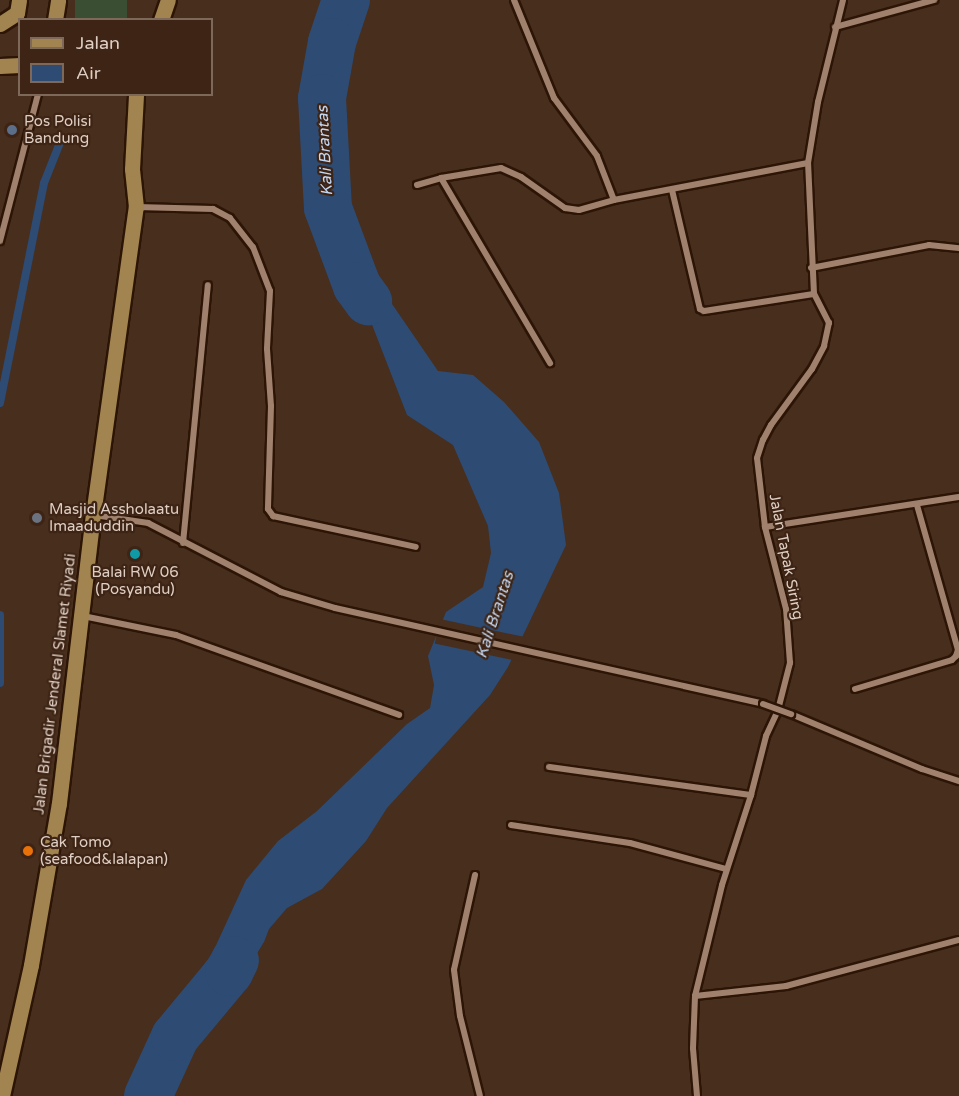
<!DOCTYPE html>
<style>
body{margin:0}
#map{position:relative;width:959px;height:1096px;overflow:hidden;background:#472e1d;font-family:"Varela Round",sans-serif}
div>[style]{position:absolute}
.green>*{inset:0;background:#394e33;transform-origin:0 0}
.water>*{inset:0;background:#2e4b73}
.pier>*{inset:0;background:#472e1d;transform-origin:0 0}
.stream>*{height:8px;margin:-4px;padding:0 4px;transform-origin:4px;border-radius:4px;background:#2e4b73}
.river>*{height:48px;margin:-24px;padding:0 24px;transform-origin:24px;border-radius:24px;background:#2e4b73}
.roads{filter:drop-shadow(2px 0 #2d1506) drop-shadow(-2px 0 #2d1506) drop-shadow(0 2px #2d1506) drop-shadow(0 -2px #2d1506)}
.street>*{height:6px;margin:-3px;padding:0 3px;transform-origin:3px;border-radius:3px;background:#9f816e}
.primary>*{height:15px;margin:-7.5px;padding:0 7.5px;transform-origin:7.5px;border-radius:7.5px;background:#a1844f}
.bridges{filter:drop-shadow(2px 0 #2d1506) drop-shadow(-2px 0 #2d1506) drop-shadow(0 2px #2d1506) drop-shadow(0 -2px #2d1506)}
.street-bridge>*{height:6px;margin:-3px;padding:0 3px;transform-origin:3px;border-radius:3px;background:#9f816e}
.dots>*{width:16px;height:16px;translate:-50% -50%;box-sizing:border-box;border:3px solid #3d2414;border-radius:50%}
span{translate:-50% -50%;white-space:nowrap;text-align:center;line-height:1.15;-webkit-text-stroke:4.5px #3d2414;paint-order:stroke}
.poi-label{font-size:15px;color:#dfcec4}
.left{translate:0 -50%;text-align:left}
.street-label{font-size:15px;color:#dfcec4}
.water-label{font-size:16px;color:#c4d7f2;font-style:italic}
.legend{position:absolute;left:18px;top:18px;width:195px;height:78px;box-sizing:border-box;background:#3d2414;border:2px solid #7e685a;margin:0;padding:8px 10px;list-style:none;font-size:18px;color:#dfcec4}
.legend li{display:flex;align-items:center;gap:12px;height:30px}
.legend b{width:30px;border:2px solid #7e685a}
</style>
<div id="map">
<div class="green">
<div style="left:75px;top:0;width:52px;height:19px"></div>
</div>
<div class="water">
<div style="clip-path:polygon(356px 238px,363px 239px,390px 301px,438px 371px,473px 375px,504px 402px,539px 442px,559px 493px,566px 545px,508px 667px,490px 695px,387px 808px,366px 841px,322px 889px,287px 908px,269px 929px,264px 942px,215px 1022px,175px 1003px,212px 954px,246px 880px,278px 841px,317px 811px,407px 724px,430px 708px,434px 685px,428px 656px,446px 612px,483px 587px,491px 553px,488px 526px,453px 445px,407px 415px,371px 322px,342px 284px,330px 245px)"></div>
</div>
<div class="pier">
<div style="left:440px;top:619px;width:88px;height:25px;rotate:12deg"></div>
</div>
<div class="stream">
<div style="left:0;top:403px;width:224px;rotate:-78.7deg"></div>
<div style="left:44px;top:183px;width:46px;rotate:-68.4deg"></div>
<div style="left:0;top:615px;width:68px;rotate:90deg"></div>
</div>
<div class="river">
<div style="left:346px;top:0;width:44px;rotate:108.4deg"></div>
<div style="left:332px;top:42px;width:57px;rotate:100.1deg"></div>
<div style="left:322px;top:98px;width:110px;rotate:86.9deg"></div>
<div style="left:328px;top:208px;width:83px;rotate:69.6deg"></div>
<div style="left:357px;top:286px;width:19px;rotate:54deg"></div>
<div style="left:148px;top:1096px;width:65px;rotate:-65.4deg"></div>
<div style="left:175px;top:1037px;width:85px;rotate:-50.3deg"></div>
<div style="left:229px;top:972px;width:13px;rotate:-63deg"></div>
</div>
<div class="roads">
<div class="street">
<div style="left:514px;top:0;width:106px;rotate:67.8deg"></div>
<div style="left:554px;top:98px;width:72px;rotate:53.4deg"></div>
<div style="left:597px;top:156px;width:47px;rotate:68.9deg"></div>
<div style="left:835px;top:27px;width:103px;rotate:-15.3deg"></div>
<div style="left:441px;top:178px;width:215px;rotate:59.5deg"></div>
<div style="left:417px;top:185px;width:25px;rotate:-16deg"></div>
<div style="left:441px;top:178px;width:61px;rotate:-9.5deg"></div>
<div style="left:501px;top:168px;width:22px;rotate:24deg"></div>
<div style="left:521px;top:177px;width:54px;rotate:35.2deg"></div>
<div style="left:565px;top:208px;width:14px;rotate:8deg"></div>
<div style="left:579px;top:210px;width:36px;rotate:-16deg"></div>
<div style="left:614px;top:200px;width:197px;rotate:-10.8deg"></div>
<div style="left:672px;top:190px;width:122px;rotate:76.8deg"></div>
<div style="left:700px;top:309px;width:4px;rotate:27deg"></div>
<div style="left:704px;top:311px;width:111px;rotate:-8.8deg"></div>
<div style="left:137px;top:207px;width:76px;rotate:1.5deg"></div>
<div style="left:213px;top:209px;width:19px;rotate:28deg"></div>
<div style="left:230px;top:218px;width:37px;rotate:52deg"></div>
<div style="left:253px;top:247px;width:47px;rotate:68.9deg"></div>
<div style="left:270px;top:291px;width:58px;rotate:93deg"></div>
<div style="left:267px;top:349px;width:57px;rotate:86deg"></div>
<div style="left:271px;top:406px;width:103px;rotate:91.7deg"></div>
<div style="left:268px;top:509px;width:9px;rotate:54deg"></div>
<div style="left:273px;top:516px;width:146px;rotate:12.2deg"></div>
<div style="left:0;top:241px;width:152px;rotate:-75.5deg"></div>
<div style="left:811px;top:268px;width:120px;rotate:-11deg"></div>
<div style="left:929px;top:245px;width:30px;rotate:6deg"></div>
<div style="left:94px;top:515px;width:55px;rotate:8.4deg"></div>
<div style="left:148px;top:523px;width:150px;rotate:27.4deg"></div>
<div style="left:281px;top:592px;width:56px;rotate:16.5deg"></div>
<div style="left:335px;top:608px;width:439px;rotate:12.6deg"></div>
<div style="left:765px;top:527px;width:196px;rotate:-8.8deg"></div>
<div style="left:183px;top:543px;width:259px;rotate:-84.5deg"></div>
<div style="left:83px;top:616px;width:95px;rotate:11.5deg"></div>
<div style="left:176px;top:635px;width:237px;rotate:19.7deg"></div>
<div style="left:855px;top:689px;width:101px;rotate:-16.6deg"></div>
<div style="left:952px;top:660px;width:6px;rotate:-45deg"></div>
<div style="left:956px;top:656px;width:6px;rotate:-72deg"></div>
<div style="left:958px;top:650px;width:151px;rotate:-105.8deg"></div>
<div style="left:791px;top:714px;width:142px;rotate:22.8deg"></div>
<div style="left:922px;top:769px;width:39px;rotate:18deg"></div>
<div style="left:549px;top:767px;width:204px;rotate:7.9deg"></div>
<div style="left:511px;top:825px;width:120px;rotate:8.6deg"></div>
<div style="left:630px;top:843px;width:99px;rotate:15.2deg"></div>
<div style="left:475px;top:875px;width:97px;rotate:102.5deg"></div>
<div style="left:454px;top:970px;width:46px;rotate:82.6deg"></div>
<div style="left:460px;top:1016px;width:82px;rotate:76deg"></div>
<div style="left:695px;top:996px;width:92px;rotate:-6.3deg"></div>
<div style="left:786px;top:986px;width:179px;rotate:-14.9deg"></div>
<div style="left:697px;top:1096px;width:48px;rotate:-94.8deg"></div>
<div style="left:693px;top:1048px;width:52px;rotate:-87.8deg"></div>
<div style="left:695px;top:996px;width:114px;rotate:-76.3deg"></div>
<div style="left:722px;top:885px;width:95px;rotate:-72.1deg"></div>
<div style="left:751px;top:795px;width:61px;rotate:-75.7deg"></div>
<div style="left:766px;top:736px;width:29px;rotate:-65deg"></div>
<div style="left:778px;top:710px;width:49px;rotate:-75.7deg"></div>
<div style="left:790px;top:663px;width:54px;rotate:-94.2deg"></div>
<div style="left:786px;top:609px;width:85px;rotate:-104.4deg"></div>
<div style="left:765px;top:527px;width:69px;rotate:-96.6deg"></div>
<div style="left:757px;top:458px;width:19px;rotate:-72deg"></div>
<div style="left:763px;top:440px;width:17px;rotate:-62deg"></div>
<div style="left:771px;top:425px;width:69px;rotate:-53.8deg"></div>
<div style="left:812px;top:369px;width:26px;rotate:-62deg"></div>
<div style="left:824px;top:346px;width:24px;rotate:-78deg"></div>
<div style="left:829px;top:323px;width:33px;rotate:-117deg"></div>
<div style="left:814px;top:294px;width:131px;rotate:-92.6deg"></div>
<div style="left:808px;top:163px;width:62px;rotate:-80.7deg"></div>
<div style="left:818px;top:102px;width:105px;rotate:-76.2deg"></div>
</div>
<div class="primary">
<div style="left:55px;top:20px;width:20px;rotate:-81deg"></div>
<div style="left:161px;top:20px;width:21px;rotate:-71deg"></div>
<div style="left:0;top:24px;width:20px;rotate:-33deg"></div>
<div style="left:17px;top:13px;width:13px;rotate:-81deg"></div>
<div style="left:0;top:66px;width:20px;rotate:-3deg"></div>
<div style="left:2px;top:1096px;width:134px;rotate:-77.5deg"></div>
<div style="left:31px;top:965px;width:164px;rotate:-80.2deg"></div>
<div style="left:59px;top:803px;width:290px;rotate:-83.3deg"></div>
<div style="left:93px;top:515px;width:311px;rotate:-82.1deg"></div>
<div style="left:136px;top:207px;width:38px;rotate:-96deg"></div>
<div style="left:132px;top:169px;width:75px;rotate:-86.9deg"></div>
</div>
</div>
<div class="bridges">
<div class="street-bridge">
<div style="left:763px;top:704px;width:30px;rotate:20deg"></div>
</div>
</div>
<div class="dots">
<div style="left:12px;top:130px;background:#5c6f8a"></div>
<div style="left:37px;top:518px;background:#6b7280"></div>
<div style="left:135px;top:554px;background:#0f9aa8"></div>
<div style="left:28px;top:851px;background:#e8710a"></div>
</div>
<div class="poi-label">
<span class="left" style="left:24px;top:130px">Pos Polisi<br>Bandung</span>
<span class="left" style="left:49px;top:518px">Masjid Assholaatu<br>Imaaduddin</span>
<span style="left:135px;top:581px">Balai RW 06<br>(Posyandu)</span>
<span class="left" style="left:40px;top:851px">Cak Tomo<br>(seafood&amp;lalapan)</span>
</div>
<div class="street-label">
<span style="left:786px;top:557px;rotate:79deg">Jalan Tapak Siring</span>
<span style="left:55px;top:684px;rotate:-83deg">Jalan Brigadir Jenderal Slamet Riyadi</span>
</div>
<div class="water-label">
<span style="left:325px;top:151px;rotate:-93deg">Kali Brantas</span>
<span style="left:495px;top:615px;rotate:-72deg">Kali Brantas</span>
</div>
<ul class="legend">
<li><b style="height:8px;background:#a1844f"></b>Jalan</li>
<li><b style="height:16px;background:#2e4b73"></b>Air</li>
</ul>
</div>
